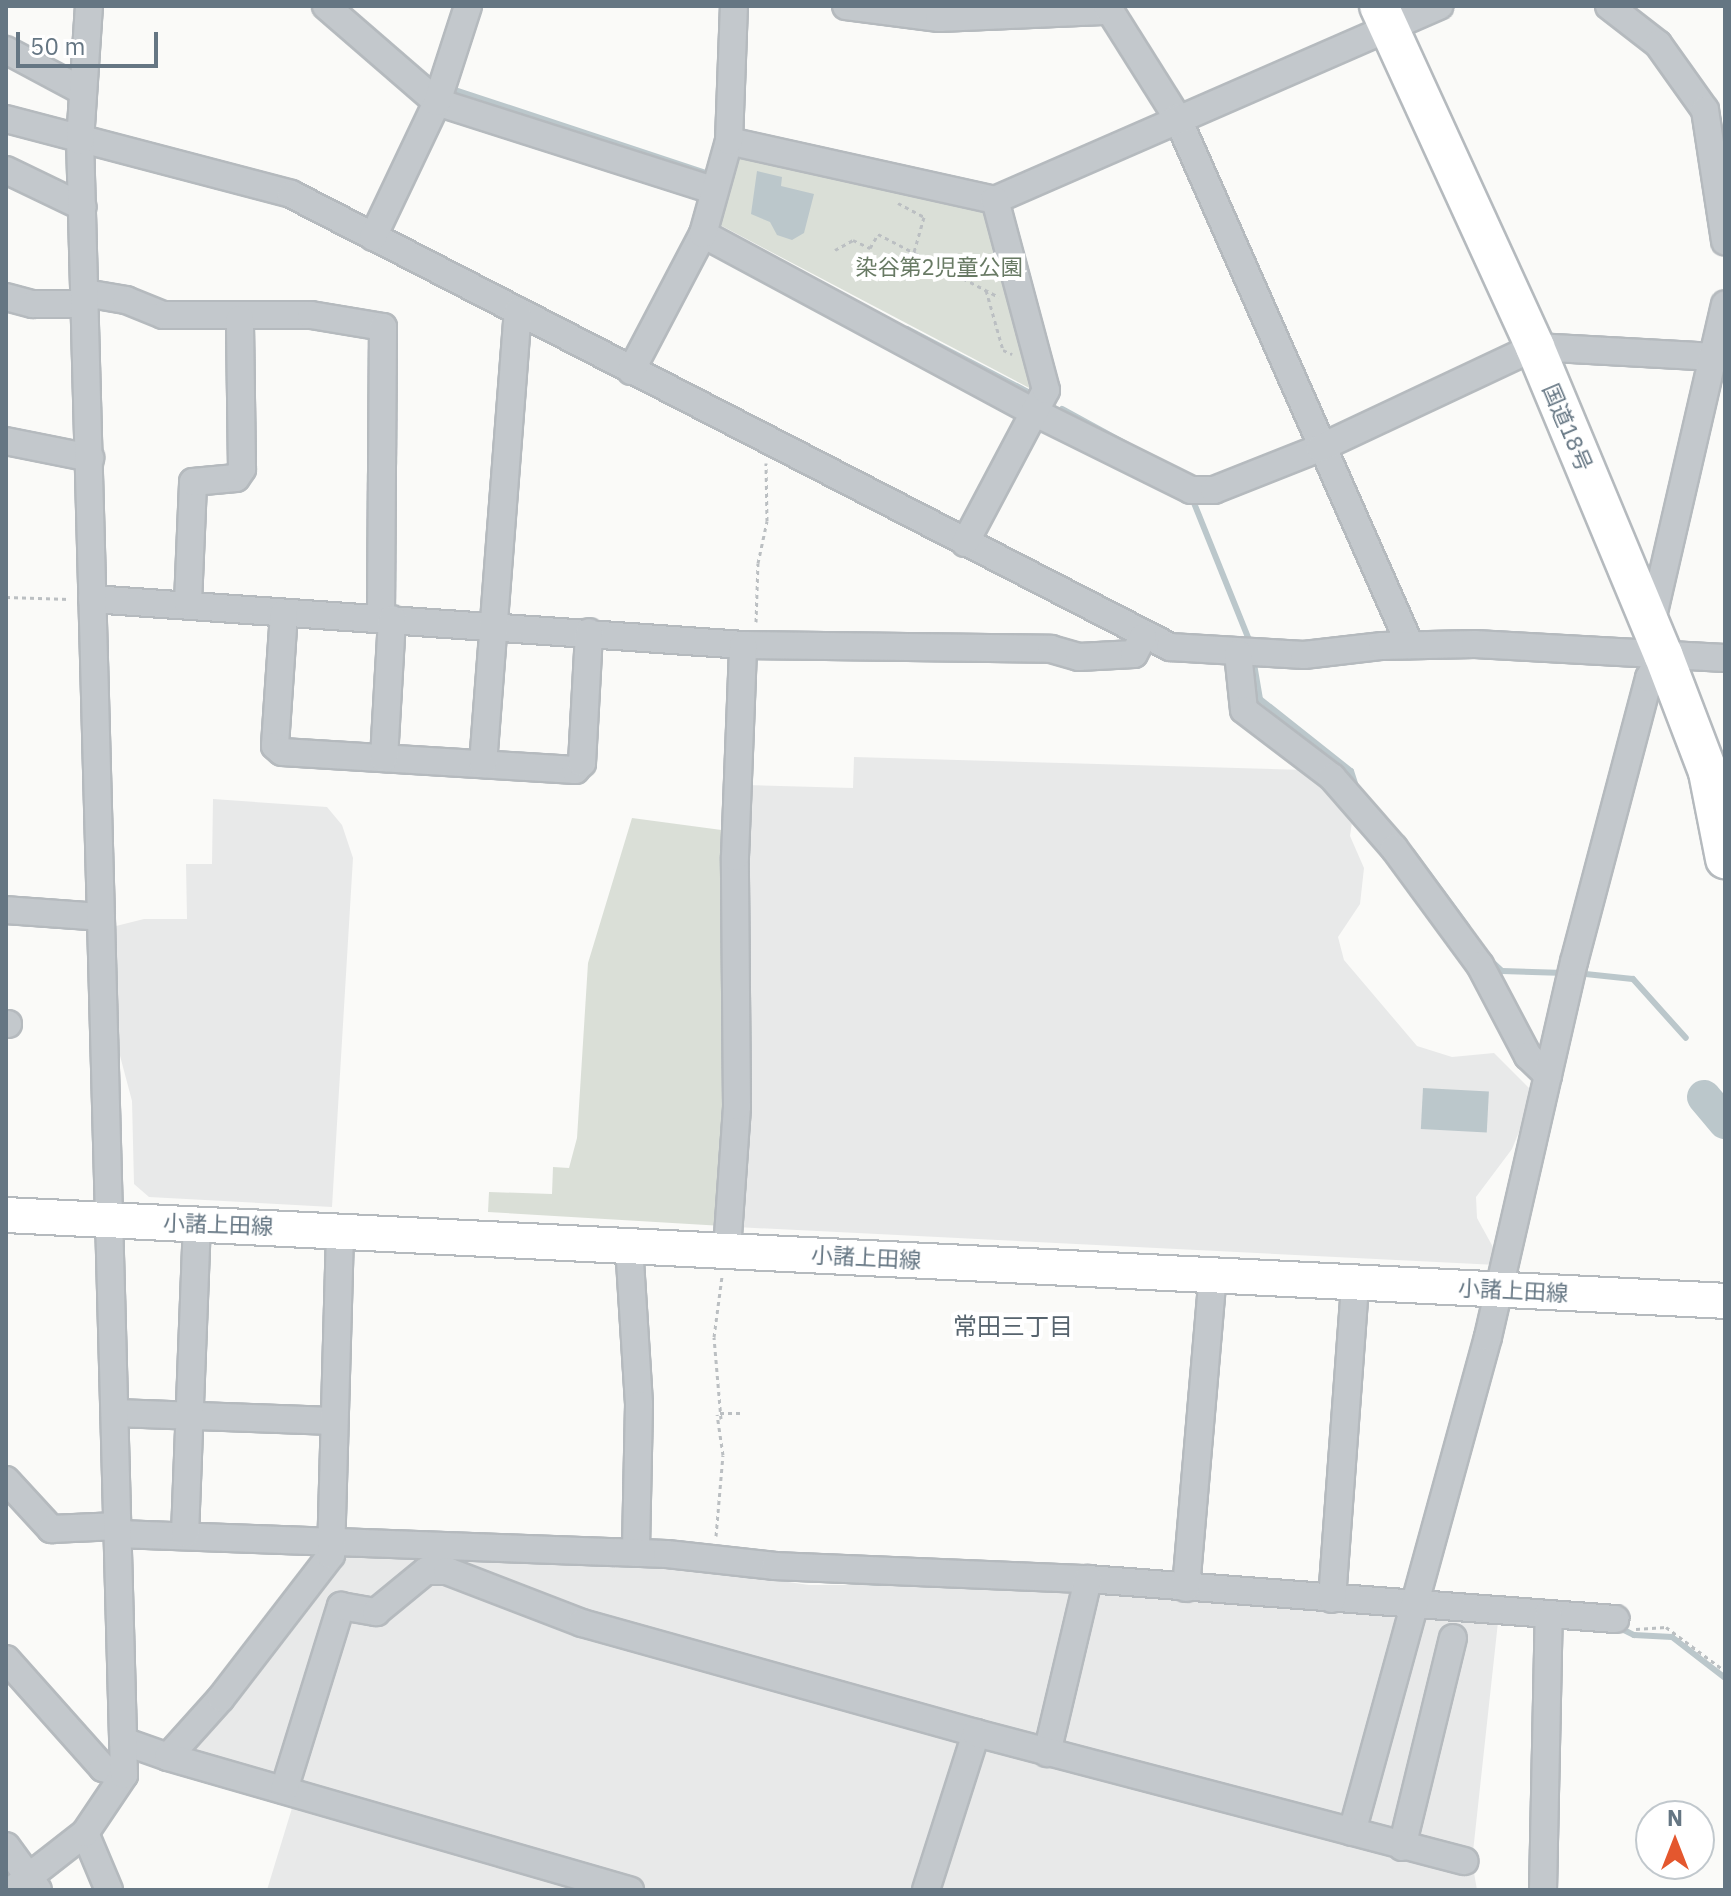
<!DOCTYPE html>
<meta charset="utf-8">
<style>
body{margin:0}
#map{position:relative;width:1731px;height:1896px;overflow:hidden;background:#fafaf8;font-family:"IBM Plex Sans","Noto Sans JP",sans-serif}
div>[style]{position:absolute}
.built>*{inset:0;background:#e8e9e9}
.green>*{inset:0;background:#dadfd7}
.water>*{inset:0;background:#bbc7cb;transform-origin:0 0}
.stream>*{height:6px;margin:-3px;padding:0 3px;transform-origin:3px;border-radius:3px;background:#bbc7cb}
.river>*{height:34px;margin:-17px;padding:0 17px;transform-origin:17px;border-radius:17px;background:#bbc7cb}
.path>*{height:3px;margin-top:-1.5px;transform-origin:0;background:repeating-linear-gradient(90deg,#bbbfc2 0 4px,transparent 0 8px)}
.roads{filter:drop-shadow(2px 0 #b5babe) drop-shadow(-2px 0 #b5babe) drop-shadow(0 2px #b5babe) drop-shadow(0 -2px #b5babe)}
.minor>*{height:26px;margin:-13px;padding:0 13px;transform-origin:13px;border-radius:13px;background:#c3c8cc}
.major>*{height:34px;margin:-17px;padding:0 17px;transform-origin:17px;border-radius:17px;background:#fff}
.highway>*{height:38px;margin:-19px;padding:0 19px;transform-origin:19px;border-radius:19px;background:#fff}
span{translate:-50% -50%;white-space:nowrap;text-align:center;line-height:1.15;-webkit-text-stroke:8px #fff;paint-order:stroke}
.park-label{font-size:22px;color:#687a64}
.street-label{font-size:22px;color:#657683}
.neighbourhood-label{font-size:24px;color:#57646e}
.frame{position:absolute;inset:0;border:8px solid #657683;pointer-events:none}
.north{position:absolute;left:1635px;top:1800px;width:80px;height:80px;box-sizing:border-box;background:#fff;border:2px solid #c1c8cd;border-radius:50%;rotate:0deg;font-size:22px;font-weight:700;line-height:32px;text-align:center;color:#657683}
.north::after{content:'';display:block;margin:auto;width:28px;height:36px;background:#e4572e;clip-path:polygon(50% 0,100% 100%,50% 72%,0 100%)}
.scale{position:absolute;left:16px;top:32px;width:142px;height:36px;box-sizing:border-box;border:4px solid #657683;border-top:0;padding-left:10px;font-size:24px;line-height:28px;white-space:nowrap;color:#657683;-webkit-text-stroke:6px #fff;paint-order:stroke}
</style>
<div id="map">
<div class="built">
<div style="clip-path:polygon(854px 757px,1306px 770px,1353px 815px,1350px 836px,1364px 868px,1360px 904px,1338px 937px,1344px 960px,1417px 1046px,1452px 1057px,1494px 1053px,1531px 1090px,1531px 1103px,1512px 1149px,1476px 1197px,1477px 1218px,1499px 1258px,1497px 1265px,736px 1227px,745px 785px,853px 788px)"></div>
<div style="clip-path:polygon(213px 799px,327px 807px,342px 825px,353px 858px,332px 1207px,149px 1197px,134px 1184px,132px 1101px,119px 1052px,116px 926px,144px 919px,187px 919px,186px 864px,212px 864px)"></div>
<div style="clip-path:polygon(338px 1554px,662px 1564px,809px 1585px,1003px 1585px,1498px 1622px,1472px 1861px,1477px 1890px,267px 1890px,292px 1808px,176px 1775px,191px 1745px)"></div>
</div>
<div class="green">
<div style="clip-path:polygon(738px 157px,990px 213px,1041px 386px,1033px 390px,720px 225px)"></div>
<div style="clip-path:polygon(632px 818px,729px 831px,723px 1226px,488px 1212px,489px 1192px,552px 1194px,553px 1167px,569px 1168px,577px 1138px,588px 963px)"></div>
</div>
<div class="water">
<div style="clip-path:polygon(757px 171px,782px 177px,781px 186px,814px 194px,804px 233px,792px 240px,777px 235px,770px 222px,751px 214px)"></div>
<div style="left:1423px;top:1088px;width:66px;height:41px;rotate:3deg"></div>
</div>
<div class="stream">
<div style="left:452px;top:89px;width:274px;rotate:18.3deg"></div>
<div style="left:907px;top:329px;width:141px;rotate:27.5deg"></div>
<div style="left:1062px;top:409px;width:75px;rotate:28.6deg"></div>
<div style="left:1192px;top:498px;width:161px;rotate:68.1deg"></div>
<div style="left:1253px;top:658px;width:42px;rotate:80.3deg"></div>
<div style="left:1260px;top:699px;width:116px;rotate:38.4deg"></div>
<div style="left:1351px;top:771px;width:19px;rotate:72deg"></div>
<div style="left:1412px;top:851px;width:93px;rotate:53.7deg"></div>
<div style="left:1489px;top:959px;width:18px;rotate:43deg"></div>
<div style="left:1502px;top:971px;width:63px;rotate:1.8deg"></div>
<div style="left:1576px;top:973px;width:57px;rotate:6deg"></div>
<div style="left:1633px;top:979px;width:79px;rotate:48.1deg"></div>
<div style="left:744px;top:1575px;width:136px;rotate:3.4deg"></div>
<div style="left:1618px;top:1627px;width:18px;rotate:27deg"></div>
<div style="left:1634px;top:1635px;width:38px;rotate:3deg"></div>
<div style="left:1672px;top:1637px;width:67px;rotate:37.7deg"></div>
</div>
<div class="river">
<div style="left:1704px;top:1097px;width:33px;rotate:50deg"></div>
</div>
<div class="path">
<div style="left:898px;top:203px;width:30px;rotate:28deg"></div>
<div style="left:924px;top:217px;width:37px;rotate:106deg"></div>
<div style="left:835px;top:250px;width:21px;rotate:-29deg"></div>
<div style="left:853px;top:240px;width:19px;rotate:25deg"></div>
<div style="left:870px;top:248px;width:16px;rotate:-60deg"></div>
<div style="left:878px;top:234px;width:136px;rotate:27.5deg"></div>
<div style="left:986px;top:290px;width:62px;rotate:74.2deg"></div>
<div style="left:1003px;top:350px;width:10px;rotate:24deg"></div>
<div style="left:6px;top:597px;width:64px;rotate:1.8deg"></div>
<div style="left:756px;top:622px;width:59px;rotate:-88.1deg"></div>
<div style="left:758px;top:563px;width:43px;rotate:-77.9deg"></div>
<div style="left:767px;top:521px;width:58px;rotate:-91deg"></div>
<div style="left:720px;top:1413px;width:20px"></div>
<div style="left:721px;top:1419px;width:82px;rotate:-94.9deg"></div>
<div style="left:714px;top:1337px;width:62px;rotate:-82.5deg"></div>
<div style="left:716px;top:1536px;width:81px;rotate:-85.1deg"></div>
<div style="left:723px;top:1455px;width:41px;rotate:-98.3deg"></div>
<div style="left:1636px;top:1629px;width:30px;rotate:-4deg"></div>
<div style="left:1666px;top:1627px;width:74px;rotate:36.7deg"></div>
</div>
<div class="roads">
<div class="minor">
<div style="left:326px;top:6px;width:147px;rotate:40.9deg"></div>
<div style="left:437px;top:102px;width:289px;rotate:17.7deg"></div>
<div style="left:846px;top:6px;width:94px;rotate:7.4deg"></div>
<div style="left:939px;top:18px;width:170px;rotate:-2.4deg"></div>
<div style="left:1107px;top:6px;width:131px;rotate:57.8deg"></div>
<div style="left:1177px;top:117px;width:577px;rotate:66.19deg"></div>
<div style="left:1609px;top:6px;width:62px;rotate:37.8deg"></div>
<div style="left:1658px;top:44px;width:81px;rotate:54.5deg"></div>
<div style="left:1705px;top:110px;width:133px;rotate:81.3deg"></div>
<div style="left:6px;top:50px;width:85px;rotate:28.1deg"></div>
<div style="left:6px;top:119px;width:295px;rotate:14.7deg"></div>
<div style="left:291px;top:194px;width:989px;rotate:27.26deg"></div>
<div style="left:1170px;top:647px;width:134px;rotate:3.4deg"></div>
<div style="left:1304px;top:655px;width:79px;rotate:-6.6deg"></div>
<div style="left:1382px;top:646px;width:93px;rotate:-1.2deg"></div>
<div style="left:1475px;top:644px;width:250px;rotate:3.2deg"></div>
<div style="left:729px;top:141px;width:272px;rotate:12.5deg"></div>
<div style="left:995px;top:200px;width:485px;rotate:-23.6deg"></div>
<div style="left:6px;top:170px;width:85px;rotate:25.7deg"></div>
<div style="left:703px;top:234px;width:378px;rotate:28.3deg"></div>
<div style="left:1036px;top:413px;width:173px;rotate:26.4deg"></div>
<div style="left:1191px;top:490px;width:23px"></div>
<div style="left:1214px;top:490px;width:114px;rotate:-21.6deg"></div>
<div style="left:1320px;top:448px;width:238px;rotate:-25.2deg"></div>
<div style="left:1535px;top:347px;width:181px;rotate:3.2deg"></div>
<div style="left:373px;top:237px;width:149px;rotate:-64.6deg"></div>
<div style="left:437px;top:102px;width:101px;rotate:-72.1deg"></div>
<div style="left:85px;top:293px;width:42px;rotate:9.7deg"></div>
<div style="left:126px;top:300px;width:40px;rotate:22deg"></div>
<div style="left:163px;top:315px;width:148px"></div>
<div style="left:311px;top:315px;width:73px;rotate:9.5deg"></div>
<div style="left:383px;top:327px;width:292px;rotate:90.4deg"></div>
<div style="left:6px;top:297px;width:28px;rotate:15deg"></div>
<div style="left:33px;top:304px;width:52px"></div>
<div style="left:631px;top:371px;width:155px;rotate:-62.3deg"></div>
<div style="left:703px;top:234px;width:97px;rotate:-74.4deg"></div>
<div style="left:729px;top:141px;width:135px;rotate:-87.9deg"></div>
<div style="left:6px;top:441px;width:86px;rotate:11.4deg"></div>
<div style="left:965px;top:543px;width:173px;rotate:-62.1deg"></div>
<div style="left:1046px;top:390px;width:197px;rotate:-105deg"></div>
<div style="left:92px;top:599px;width:653px;rotate:4.04deg"></div>
<div style="left:743px;top:645px;width:308px;rotate:0.7deg"></div>
<div style="left:1051px;top:649px;width:29px;rotate:16deg"></div>
<div style="left:1079px;top:657px;width:55px;rotate:-3.1deg"></div>
<div style="left:1134px;top:654px;width:19px;rotate:-62deg"></div>
<div style="left:188px;top:603px;width:121px;rotate:-87.6deg"></div>
<div style="left:193px;top:482px;width:43px;rotate:-5.3deg"></div>
<div style="left:236px;top:478px;width:11px;rotate:-56deg"></div>
<div style="left:242px;top:469px;width:150px;rotate:-90.8deg"></div>
<div style="left:284px;top:613px;width:133px;rotate:93.9deg"></div>
<div style="left:275px;top:746px;width:9px;rotate:41deg"></div>
<div style="left:282px;top:752px;width:294px;rotate:3.5deg"></div>
<div style="left:575px;top:770px;width:10px;rotate:-45deg"></div>
<div style="left:582px;top:763px;width:131px;rotate:-86.9deg"></div>
<div style="left:1651px;top:625px;width:329px;rotate:-77deg"></div>
<div style="left:1238px;top:653px;width:57px;rotate:84deg"></div>
<div style="left:1244px;top:710px;width:111px;rotate:37.3deg"></div>
<div style="left:1332px;top:777px;width:94px;rotate:48.9deg"></div>
<div style="left:1394px;top:848px;width:145px;rotate:53.7deg"></div>
<div style="left:1480px;top:965px;width:103px;rotate:62.2deg"></div>
<div style="left:1528px;top:1056px;width:28px;rotate:44deg"></div>
<div style="left:384px;top:758px;width:139px;rotate:-86.7deg"></div>
<div style="left:483px;top:764px;width:454px;rotate:-85.6deg"></div>
<div style="left:6px;top:910px;width:95px;rotate:4.2deg"></div>
<div style="left:6px;top:1024px;width:2px"></div>
<div style="left:629px;top:1245px;width:160px;rotate:86.4deg"></div>
<div style="left:639px;top:1405px;width:148px;rotate:91.2deg"></div>
<div style="left:727px;top:1250px;width:144px;rotate:-86deg"></div>
<div style="left:737px;top:1106px;width:249px;rotate:-90.5deg"></div>
<div style="left:735px;top:857px;width:212px;rotate:-87.8deg"></div>
<div style="left:115px;top:1413px;width:219px;rotate:2.1deg"></div>
<div style="left:6px;top:1480px;width:67px;rotate:47.4deg"></div>
<div style="left:51px;top:1529px;width:67px;rotate:-2.6deg"></div>
<div style="left:118px;top:1534px;width:549px;rotate:2.09deg"></div>
<div style="left:667px;top:1554px;width:109px;rotate:6.3deg"></div>
<div style="left:775px;top:1566px;width:313px;rotate:2.4deg"></div>
<div style="left:1088px;top:1579px;width:529px;rotate:4.34deg"></div>
<div style="left:185px;top:1534px;width:311px;rotate:-87.8deg"></div>
<div style="left:1186px;top:1588px;width:313px;rotate:-85.1deg"></div>
<div style="left:1332px;top:1599px;width:317px;rotate:-85.8deg"></div>
<div style="left:6px;top:1659px;width:146px;rotate:48.3deg"></div>
<div style="left:103px;top:1768px;width:22px;rotate:18deg"></div>
<div style="left:123px;top:1741px;width:48px;rotate:19.6deg"></div>
<div style="left:168px;top:1757px;width:79px;rotate:-48.1deg"></div>
<div style="left:221px;top:1698px;width:180px;rotate:-52.4deg"></div>
<div style="left:331px;top:1555px;width:326px;rotate:-88.4deg"></div>
<div style="left:1047px;top:1753px;width:179px;rotate:-76.7deg"></div>
<div style="left:168px;top:1757px;width:481px;rotate:16.1deg"></div>
<div style="left:284px;top:1790px;width:193px;rotate:-72.8deg"></div>
<div style="left:341px;top:1606px;width:36px;rotate:10deg"></div>
<div style="left:376px;top:1612px;width:65px;rotate:-39.4deg"></div>
<div style="left:426px;top:1571px;width:21px"></div>
<div style="left:447px;top:1571px;width:145px;rotate:21.1deg"></div>
<div style="left:582px;top:1623px;width:409px;rotate:15.6deg"></div>
<div style="left:1352px;top:1832px;width:513px;rotate:-74.64deg"></div>
<div style="left:1488px;top:1337px;width:385px;rotate:-77.1deg"></div>
<div style="left:1574px;top:962px;width:294px;rotate:-75.2deg"></div>
<div style="left:1649px;top:678px;width:28px;rotate:-60deg"></div>
<div style="left:85px;top:1833px;width:62px;rotate:67.2deg"></div>
<div style="left:6px;top:1846px;width:54px;rotate:54deg"></div>
<div style="left:1402px;top:1847px;width:215px;rotate:-76.3deg"></div>
<div style="left:12px;top:1890px;width:93px;rotate:-38deg"></div>
<div style="left:85px;top:1833px;width:70px;rotate:-56.1deg"></div>
<div style="left:124px;top:1775px;width:1635px;rotate:-91.54deg"></div>
<div style="left:80px;top:141px;width:135px;rotate:-86.2deg"></div>
<div style="left:926px;top:1890px;width:165px;rotate:-72.3deg"></div>
<div style="left:976px;top:1733px;width:505px;rotate:14.7deg"></div>
<div style="left:1543px;top:1890px;width:276px;rotate:-88.8deg"></div>
</div>
<div class="major">
<div style="left:6px;top:1215px;width:1721px;rotate:2.86deg"></div>
</div>
<div class="highway">
<div style="left:1379px;top:6px;width:375px;rotate:65.4deg"></div>
<div style="left:1535px;top:347px;width:333px;rotate:67.4deg"></div>
<div style="left:1663px;top:654px;width:126px;rotate:69.1deg"></div>
<div style="left:1708px;top:772px;width:89px;rotate:78.9deg"></div>
</div>
</div>
<div class="park-label">
<span style="left:939px;top:267px">染谷第2児童公園</span>
</div>
<div class="street-label">
<span style="left:1568px;top:427px;rotate:67deg">国道18号</span>
<span style="left:218px;top:1224px;rotate:2deg">小諸上田線</span>
<span style="left:866px;top:1257px;rotate:3deg">小諸上田線</span>
<span style="left:1513px;top:1290px;rotate:3deg">小諸上田線</span>
</div>
<div class="neighbourhood-label">
<span style="left:1013px;top:1327px">常田三丁目</span>
</div>
<div class="frame"></div>
<div class="north">N</div>
<div class="scale">50 m</div>
</div>
